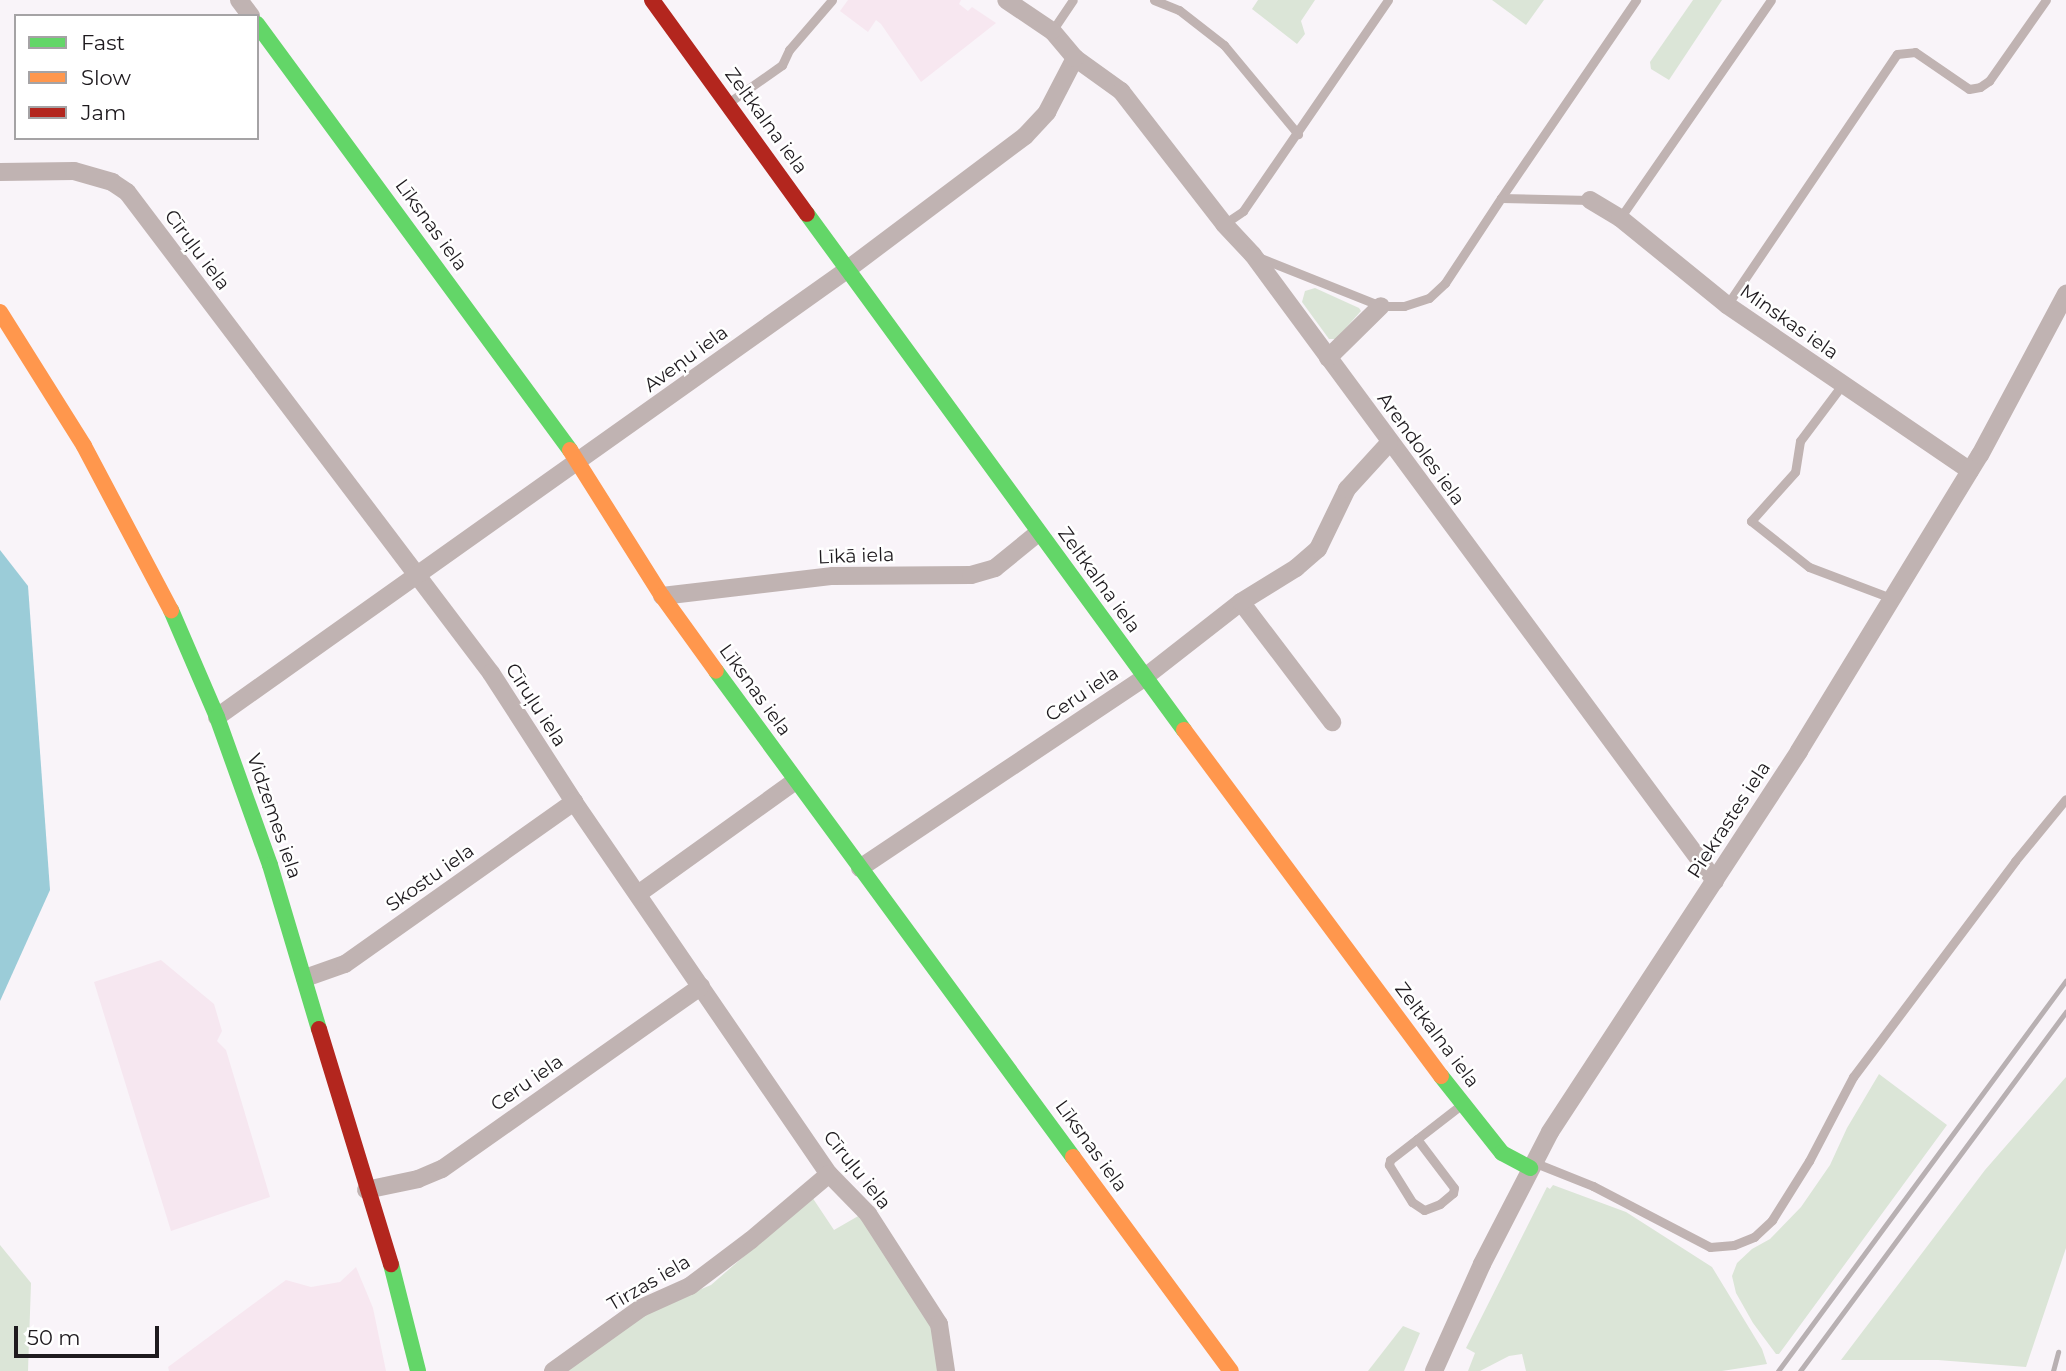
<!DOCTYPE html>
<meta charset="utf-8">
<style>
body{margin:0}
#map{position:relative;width:2066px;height:1371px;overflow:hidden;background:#f9f4f9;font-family:Montserrat,sans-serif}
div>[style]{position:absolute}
.commercial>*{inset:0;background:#f7e7f0}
.industrial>*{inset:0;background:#f6e7f0}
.green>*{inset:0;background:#dbe5d7}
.water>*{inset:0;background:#9bccd8}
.lane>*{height:9px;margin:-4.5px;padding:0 4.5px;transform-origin:4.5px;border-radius:4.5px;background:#c0b3b2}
.street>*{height:18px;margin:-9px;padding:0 9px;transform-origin:9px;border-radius:9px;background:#c0b3b2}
.fast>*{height:16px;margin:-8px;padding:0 8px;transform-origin:8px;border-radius:8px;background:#63d668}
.slow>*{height:16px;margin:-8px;padding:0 8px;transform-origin:8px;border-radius:8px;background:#ff974d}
.jam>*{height:16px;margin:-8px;padding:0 8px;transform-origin:8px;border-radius:8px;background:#b3261e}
.rail>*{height:5px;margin:-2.5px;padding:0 2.5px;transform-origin:2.5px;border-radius:2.5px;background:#b8b0b2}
span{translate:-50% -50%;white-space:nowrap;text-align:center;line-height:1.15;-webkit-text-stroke:5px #fff;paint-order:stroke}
.street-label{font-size:19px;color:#1e1a1e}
.legend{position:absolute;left:14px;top:14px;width:245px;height:126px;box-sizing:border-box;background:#fff;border:2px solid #a5a3a5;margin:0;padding:9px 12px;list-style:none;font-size:21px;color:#1e1a1e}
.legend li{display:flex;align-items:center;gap:14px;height:35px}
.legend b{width:35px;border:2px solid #a5a3a5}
.scale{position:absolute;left:14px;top:1326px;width:145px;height:32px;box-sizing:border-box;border:4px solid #1e1a1e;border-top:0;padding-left:9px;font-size:21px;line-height:24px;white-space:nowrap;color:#1e1a1e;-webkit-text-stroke:5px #fff;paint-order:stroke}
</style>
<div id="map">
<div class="commercial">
<div style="clip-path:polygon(848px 0,961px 0,959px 4px,968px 11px,972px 7px,996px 23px,921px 82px,881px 24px,876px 20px,868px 32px,840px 11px)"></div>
<div style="clip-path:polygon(356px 1267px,373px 1308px,386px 1371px,169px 1371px,168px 1367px,286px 1280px,311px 1287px,340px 1282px)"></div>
</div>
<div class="industrial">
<div style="clip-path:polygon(161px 960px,214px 1004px,222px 1031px,217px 1041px,226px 1050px,270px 1197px,171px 1231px,94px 982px)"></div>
</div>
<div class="green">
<div style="clip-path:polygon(1258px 0,1315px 0,1301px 21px,1305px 34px,1297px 44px,1252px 9px)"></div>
<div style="clip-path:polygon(1492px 0,1544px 0,1526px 25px)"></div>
<div style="clip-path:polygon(1693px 0,1722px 0,1669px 80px,1651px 69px,1650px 62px)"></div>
<div style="clip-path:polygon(1315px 288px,1359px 308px,1361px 311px,1336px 339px,1329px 339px,1302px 302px,1305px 291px)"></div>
<div style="clip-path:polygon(1879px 1074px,1947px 1125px,1779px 1354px,1776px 1354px,1753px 1323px,1736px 1293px,1732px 1276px,1737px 1263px,1752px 1249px,1770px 1239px,1801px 1207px,1830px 1165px,1847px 1128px)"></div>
<div style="clip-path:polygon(2066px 1077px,2066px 1248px,2026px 1367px,1938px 1360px,1841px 1360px,1985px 1170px)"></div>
<div style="clip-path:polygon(1553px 1185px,1626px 1212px,1712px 1267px,1762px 1349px,1767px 1364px,1722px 1371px,1526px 1371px,1522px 1354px,1509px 1356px,1480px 1371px,1468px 1371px,1475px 1353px,1466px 1348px,1547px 1187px,1550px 1189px)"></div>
<div style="clip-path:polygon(812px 1197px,834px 1230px,860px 1215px,933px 1324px,942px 1371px,560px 1371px,646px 1312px,711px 1285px)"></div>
<div style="clip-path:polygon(0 1245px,31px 1283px,28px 1371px,0 1371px)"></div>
<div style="clip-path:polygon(1403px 1326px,1420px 1333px,1404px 1371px,1368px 1371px)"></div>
</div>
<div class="water">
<div style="clip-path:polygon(0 550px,28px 586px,50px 890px,0 1001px)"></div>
</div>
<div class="lane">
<div style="left:1154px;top:0;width:27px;rotate:22deg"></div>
<div style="left:1179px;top:10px;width:57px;rotate:37.9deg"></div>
<div style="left:1224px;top:45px;width:116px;rotate:50.3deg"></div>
<div style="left:1052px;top:31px;width:37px;rotate:-56deg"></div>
<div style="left:728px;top:103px;width:66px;rotate:-35.1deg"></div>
<div style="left:782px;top:65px;width:17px;rotate:-65deg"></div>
<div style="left:789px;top:50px;width:66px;rotate:-49.3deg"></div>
<div style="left:1501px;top:198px;width:240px;rotate:-55.7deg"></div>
<div style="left:1620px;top:218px;width:265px;rotate:-55.3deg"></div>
<div style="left:1224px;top:224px;width:23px;rotate:-34deg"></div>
<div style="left:1243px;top:211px;width:256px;rotate:-55.5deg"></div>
<div style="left:1258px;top:257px;width:132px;rotate:21.7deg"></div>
<div style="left:1381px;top:306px;width:23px"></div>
<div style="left:1404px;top:306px;width:26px;rotate:-18deg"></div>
<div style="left:1429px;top:298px;width:22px;rotate:-43deg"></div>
<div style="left:1445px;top:283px;width:102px;rotate:-56.6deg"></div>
<div style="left:1501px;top:198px;width:89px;rotate:1.3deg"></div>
<div style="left:1727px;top:305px;width:303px;rotate:-55.9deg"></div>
<div style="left:1897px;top:54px;width:18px;rotate:-6deg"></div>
<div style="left:1915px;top:52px;width:65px;rotate:34.4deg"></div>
<div style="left:1969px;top:89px;width:11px;rotate:-10deg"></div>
<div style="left:1980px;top:87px;width:11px;rotate:-34deg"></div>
<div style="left:1989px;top:81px;width:99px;rotate:-54.9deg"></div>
<div style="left:1842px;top:385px;width:70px;rotate:126.9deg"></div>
<div style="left:1800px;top:441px;width:31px;rotate:99deg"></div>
<div style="left:1795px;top:472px;width:66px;rotate:131.9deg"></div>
<div style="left:1751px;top:521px;width:74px;rotate:38.4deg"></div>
<div style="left:1809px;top:567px;width:88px;rotate:20.7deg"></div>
<div style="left:1417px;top:1139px;width:61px;rotate:52.9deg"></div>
<div style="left:1454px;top:1188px;width:5px;rotate:101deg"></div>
<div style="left:1453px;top:1193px;width:17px;rotate:140deg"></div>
<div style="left:1440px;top:1204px;width:17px;rotate:159deg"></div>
<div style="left:1424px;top:1210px;width:14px;rotate:-146deg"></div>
<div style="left:1412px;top:1202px;width:44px;rotate:-121.9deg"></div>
<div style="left:1389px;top:1165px;width:5px;rotate:-79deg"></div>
<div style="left:1390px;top:1160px;width:90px;rotate:-37.8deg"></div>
<div style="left:1533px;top:1162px;width:65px;rotate:21.8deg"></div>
<div style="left:1593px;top:1186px;width:132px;rotate:27.5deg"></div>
<div style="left:1710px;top:1247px;width:24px;rotate:-5deg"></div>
<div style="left:1734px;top:1245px;width:22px;rotate:-22deg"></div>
<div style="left:1754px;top:1237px;width:25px;rotate:-43deg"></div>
<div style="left:1772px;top:1220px;width:70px;rotate:-57.9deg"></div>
<div style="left:1809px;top:1161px;width:95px;rotate:-62.4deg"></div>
<div style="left:1853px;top:1077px;width:270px;rotate:-53.1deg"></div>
<div style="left:2015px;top:861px;width:80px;rotate:-50.6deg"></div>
</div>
<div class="street">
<div style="left:239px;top:0;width:20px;rotate:53deg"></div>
<div style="left:1075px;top:58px;width:57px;rotate:35.7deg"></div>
<div style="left:1121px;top:91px;width:168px;rotate:52.2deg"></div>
<div style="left:1224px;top:224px;width:42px;rotate:46.9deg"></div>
<div style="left:1253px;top:255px;width:778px;rotate:53.57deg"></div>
<div style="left:0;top:172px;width:74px;rotate:-0.8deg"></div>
<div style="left:74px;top:171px;width:40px;rotate:16deg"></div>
<div style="left:112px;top:182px;width:18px;rotate:34deg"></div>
<div style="left:127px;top:192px;width:603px;rotate:52.88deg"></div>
<div style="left:491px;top:673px;width:153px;rotate:57.2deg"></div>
<div style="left:574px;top:802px;width:451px;rotate:55.6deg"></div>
<div style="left:829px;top:1174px;width:56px;rotate:45.7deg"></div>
<div style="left:868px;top:1214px;width:131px;rotate:57.2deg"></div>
<div style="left:939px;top:1324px;width:48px;rotate:81.5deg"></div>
<div style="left:1590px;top:200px;width:35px;rotate:31deg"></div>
<div style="left:1620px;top:218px;width:138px;rotate:39.1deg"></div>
<div style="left:1727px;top:305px;width:294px;rotate:34.3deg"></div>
<div style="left:1328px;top:358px;width:74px;rotate:-44.5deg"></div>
<div style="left:662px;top:596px;width:172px;rotate:-6.7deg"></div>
<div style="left:833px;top:576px;width:138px;rotate:-0.4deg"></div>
<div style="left:971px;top:575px;width:25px;rotate:-16deg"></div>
<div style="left:995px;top:568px;width:55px;rotate:-39.1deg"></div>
<div style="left:1241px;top:602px;width:151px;rotate:52.8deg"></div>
<div style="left:217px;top:717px;width:774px;rotate:-35.37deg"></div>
<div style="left:848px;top:269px;width:221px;rotate:-36.9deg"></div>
<div style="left:1025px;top:136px;width:33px;rotate:-47deg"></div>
<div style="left:1047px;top:112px;width:61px;rotate:-62.6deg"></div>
<div style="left:1075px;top:58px;width:35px;rotate:-130deg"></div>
<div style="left:1052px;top:31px;width:55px;rotate:-146deg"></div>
<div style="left:860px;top:868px;width:343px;rotate:-33.8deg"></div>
<div style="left:1145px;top:677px;width:122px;rotate:-38deg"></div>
<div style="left:1241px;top:602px;width:65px;rotate:-31.7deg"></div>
<div style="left:1296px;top:568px;width:29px;rotate:-41deg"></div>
<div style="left:1318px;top:549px;width:67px;rotate:-64.2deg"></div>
<div style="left:1347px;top:489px;width:62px;rotate:-47.6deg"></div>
<div style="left:638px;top:894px;width:193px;rotate:-35.7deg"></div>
<div style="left:305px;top:978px;width:42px;rotate:-19.3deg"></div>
<div style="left:345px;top:964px;width:281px;rotate:-35.3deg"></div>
<div style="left:366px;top:1190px;width:53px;rotate:-11.9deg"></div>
<div style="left:418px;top:1179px;width:26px;rotate:-23deg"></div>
<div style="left:442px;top:1169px;width:317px;rotate:-35.2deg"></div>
<div style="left:553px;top:1371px;width:108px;rotate:-35.6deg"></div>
<div style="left:641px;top:1308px;width:54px;rotate:-24.2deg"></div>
<div style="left:690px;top:1286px;width:76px;rotate:-37deg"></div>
<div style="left:751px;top:1240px;width:102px;rotate:-40.2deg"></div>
<div style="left:1434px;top:1371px;width:117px;rotate:-65.8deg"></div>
<div style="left:1482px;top:1264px;width:148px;rotate:-62.7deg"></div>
<div style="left:1550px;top:1132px;width:455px;rotate:-56.8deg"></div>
<div style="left:1799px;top:751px;width:347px;rotate:-58.6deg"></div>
<div style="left:1980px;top:455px;width:183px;rotate:-61.9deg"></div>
</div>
<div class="fast">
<div style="left:257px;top:24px;width:529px;rotate:53.69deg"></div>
<div style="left:807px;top:214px;width:639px;rotate:53.85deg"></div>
<div style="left:171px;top:610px;width:116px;rotate:66.7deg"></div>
<div style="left:217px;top:717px;width:157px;rotate:70.3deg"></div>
<div style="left:270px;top:865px;width:171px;rotate:73.4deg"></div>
<div style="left:716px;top:671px;width:603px;rotate:53.7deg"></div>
<div style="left:1441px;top:1076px;width:98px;rotate:51.6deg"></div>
<div style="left:1502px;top:1153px;width:32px;rotate:28deg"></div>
<div style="left:391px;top:1264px;width:110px;rotate:75.8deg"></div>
</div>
<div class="slow">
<div style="left:0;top:312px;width:158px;rotate:57.9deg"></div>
<div style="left:84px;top:446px;width:186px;rotate:62.1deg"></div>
<div style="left:570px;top:450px;width:173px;rotate:57.8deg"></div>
<div style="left:662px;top:596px;width:92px;rotate:54.2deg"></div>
<div style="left:1184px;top:730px;width:431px;rotate:53.4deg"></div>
<div style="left:1073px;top:1157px;width:266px;rotate:53.6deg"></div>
</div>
<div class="jam">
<div style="left:652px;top:0;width:264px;rotate:54.1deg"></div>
<div style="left:319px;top:1029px;width:246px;rotate:73deg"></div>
</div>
<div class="rail">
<div style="left:1778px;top:1371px;width:485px;rotate:-53.6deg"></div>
<div style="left:1800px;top:1371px;width:447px;rotate:-53.5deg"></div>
<div style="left:2053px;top:1371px;width:20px;rotate:-75deg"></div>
</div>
<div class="street-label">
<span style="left:766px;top:121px;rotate:54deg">Zeltkalna iela</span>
<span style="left:431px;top:225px;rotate:54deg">Līksnas iela</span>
<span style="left:197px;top:250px;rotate:53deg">Cīruļu iela</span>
<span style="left:1789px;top:322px;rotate:35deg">Minskas iela</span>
<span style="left:686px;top:359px;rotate:-36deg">Aveņu iela</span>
<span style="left:1421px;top:449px;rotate:54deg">Arendoles iela</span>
<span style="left:856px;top:556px;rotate:-2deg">Līkā iela</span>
<span style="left:1099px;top:580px;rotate:54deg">Zeltkalna iela</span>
<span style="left:755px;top:690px;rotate:54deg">Līksnas iela</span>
<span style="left:1082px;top:694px;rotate:-34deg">Ceru iela</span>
<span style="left:536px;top:705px;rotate:57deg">Cīruļu iela</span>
<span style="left:274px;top:816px;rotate:71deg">Vidzemes iela</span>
<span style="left:1729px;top:820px;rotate:-57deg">Piekrastes iela</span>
<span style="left:430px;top:878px;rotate:-35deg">Skostu iela</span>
<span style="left:1437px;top:1035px;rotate:53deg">Zeltkalna iela</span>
<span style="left:527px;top:1083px;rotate:-35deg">Ceru iela</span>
<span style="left:1091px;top:1146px;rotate:54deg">Līksnas iela</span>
<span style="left:857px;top:1170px;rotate:51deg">Cīruļu iela</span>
<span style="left:649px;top:1283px;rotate:-30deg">Tirzas iela</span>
</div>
<ul class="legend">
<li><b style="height:9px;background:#63d668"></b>Fast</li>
<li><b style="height:9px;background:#ff974d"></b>Slow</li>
<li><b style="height:9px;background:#b3261e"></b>Jam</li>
</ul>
<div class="scale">50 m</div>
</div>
